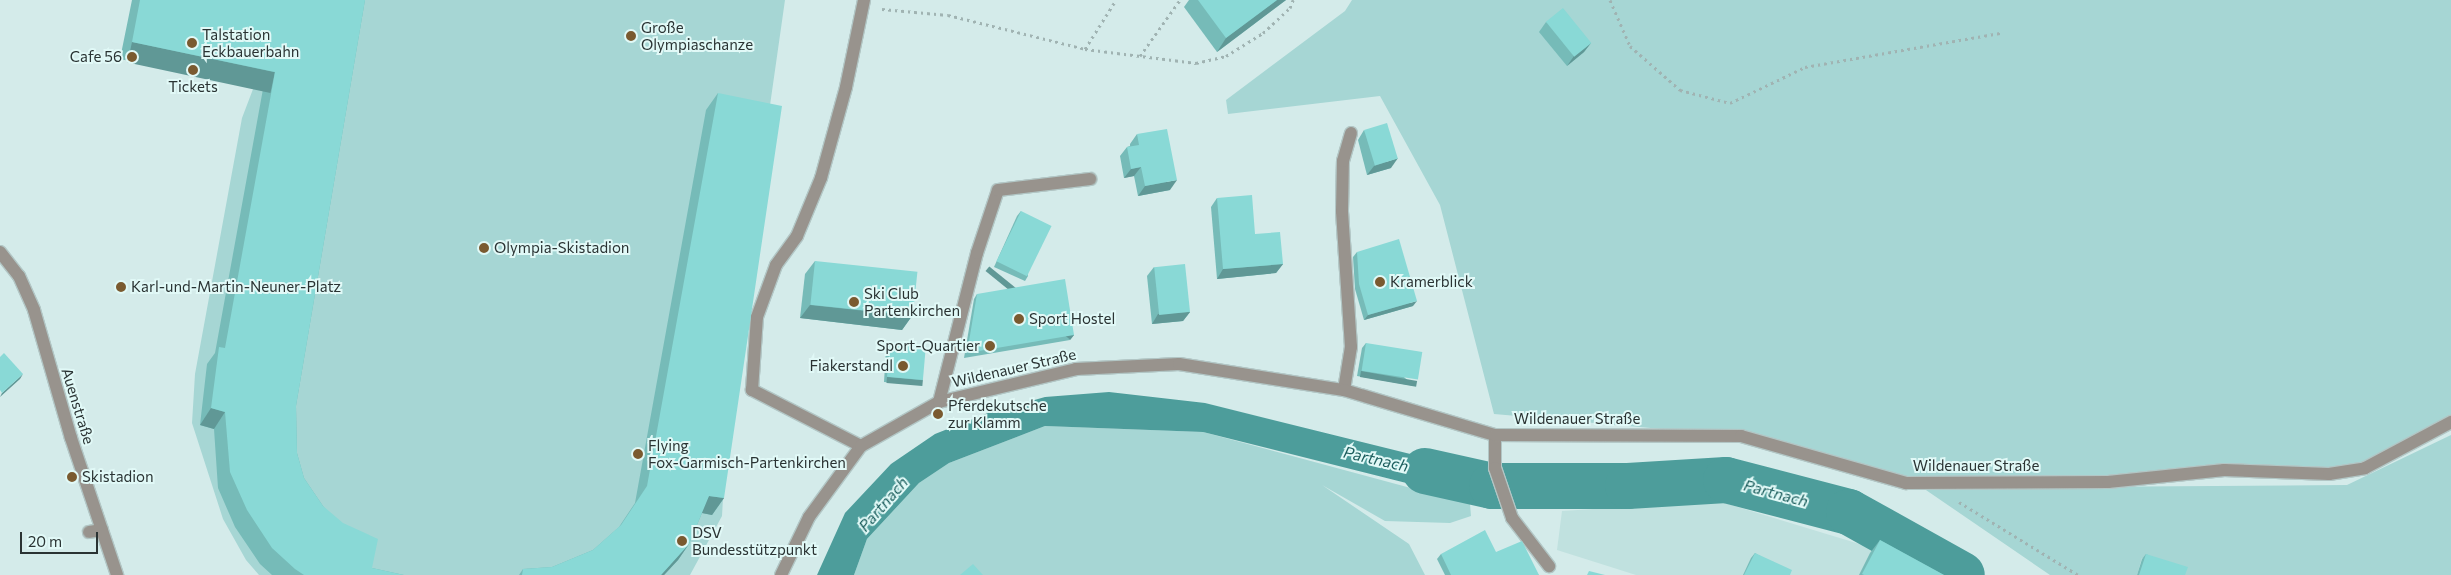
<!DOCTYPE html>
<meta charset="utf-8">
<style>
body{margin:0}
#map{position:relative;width:2451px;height:575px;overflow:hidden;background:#d4ebea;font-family:Commissioner,sans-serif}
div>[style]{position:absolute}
.built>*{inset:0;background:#c0e1df}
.green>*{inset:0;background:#a6d6d4}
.water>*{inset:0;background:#4d9d9b}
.river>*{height:46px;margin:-23px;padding:0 23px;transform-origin:23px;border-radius:23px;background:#4d9d9b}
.path>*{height:3px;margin-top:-1.5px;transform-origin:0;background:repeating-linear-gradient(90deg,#a0b3b2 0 2.5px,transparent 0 6.5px)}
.roads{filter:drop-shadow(1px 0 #b2c6c5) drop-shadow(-1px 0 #b2c6c5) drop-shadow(0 1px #b2c6c5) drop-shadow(0 -1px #b2c6c5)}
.service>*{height:12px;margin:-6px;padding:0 6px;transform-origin:6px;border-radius:6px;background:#98938d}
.minor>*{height:12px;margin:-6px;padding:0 6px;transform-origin:6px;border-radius:6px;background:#98938d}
.wall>*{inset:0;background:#76bbb8}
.shaded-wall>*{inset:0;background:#609896;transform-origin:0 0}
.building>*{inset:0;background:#89d9d6;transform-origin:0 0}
.dots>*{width:14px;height:14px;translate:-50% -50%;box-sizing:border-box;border:2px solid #e1f9f7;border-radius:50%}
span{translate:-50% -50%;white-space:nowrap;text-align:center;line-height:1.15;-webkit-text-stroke:4px #e1f9f7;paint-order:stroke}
.poi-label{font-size:15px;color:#2a3333}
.left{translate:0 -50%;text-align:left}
.right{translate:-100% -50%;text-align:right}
.street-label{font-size:15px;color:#2a3333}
.water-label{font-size:16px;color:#1c5e5d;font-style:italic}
.scale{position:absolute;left:20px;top:532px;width:78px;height:22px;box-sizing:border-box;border:2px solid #2a3333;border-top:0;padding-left:6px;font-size:15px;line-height:18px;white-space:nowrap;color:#2a3333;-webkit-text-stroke:4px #e1f9f7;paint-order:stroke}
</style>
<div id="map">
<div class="built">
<div style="clip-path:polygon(1718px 501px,1876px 549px,1924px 575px,1636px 575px,1557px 550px,1562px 511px)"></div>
</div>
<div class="green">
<div style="clip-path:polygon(273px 0,785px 0,729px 393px,722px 516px,690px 575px,259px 575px,246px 560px,223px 519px,192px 423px,195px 374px,242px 118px,263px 63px)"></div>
<div style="clip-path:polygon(1352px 0,2451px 0,2451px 422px,2365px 468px,2224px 470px,2108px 482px,1906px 483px,1741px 436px,1494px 414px,1440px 205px,1380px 96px,1228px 114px,1226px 100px,1345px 11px)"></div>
<div style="clip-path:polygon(1045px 426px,1203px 432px,1470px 504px,1471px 516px,1450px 523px,1385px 521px,1322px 485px,1409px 544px,1425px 575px,854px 575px,867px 539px,919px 483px,949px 463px)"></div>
<div style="clip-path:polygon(2451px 435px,2451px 575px,2184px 575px,2185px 571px,2142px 558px,2137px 575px,2050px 575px,1923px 488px,2347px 485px)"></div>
</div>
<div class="water">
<div style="clip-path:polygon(1109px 392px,1205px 403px,1483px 472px,1494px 505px,1203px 432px,1045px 426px,949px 463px,919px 483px,867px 539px,854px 575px,817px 575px,845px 513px,891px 464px,935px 434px,988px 413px,1045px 397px)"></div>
</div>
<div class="river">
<div style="left:1425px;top:471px;width:69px;rotate:12.6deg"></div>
<div style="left:1492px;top:486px;width:136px"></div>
<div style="left:1628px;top:486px;width:98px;rotate:-3.5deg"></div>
<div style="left:1726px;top:480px;width:127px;rotate:14.6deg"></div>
<div style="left:1849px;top:512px;width:129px;rotate:29.1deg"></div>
</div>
<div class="path">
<div style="left:1610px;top:0;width:50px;rotate:66.5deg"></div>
<div style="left:1630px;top:46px;width:67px;rotate:41.3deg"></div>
<div style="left:1680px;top:90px;width:52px;rotate:14.6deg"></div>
<div style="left:1730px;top:103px;width:83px;rotate:-25.6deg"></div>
<div style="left:1805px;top:67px;width:198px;rotate:-9.9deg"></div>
<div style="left:882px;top:9px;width:66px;rotate:5.2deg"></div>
<div style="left:948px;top:15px;width:141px;rotate:13.9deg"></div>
<div style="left:1085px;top:49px;width:112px;rotate:7.2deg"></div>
<div style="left:1196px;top:63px;width:31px;rotate:-13deg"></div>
<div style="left:1226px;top:56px;width:44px;rotate:-31.9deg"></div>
<div style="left:1263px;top:33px;width:37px;rotate:-43deg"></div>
<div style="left:1290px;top:8px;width:9px;rotate:-69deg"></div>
<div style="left:1085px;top:49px;width:58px;rotate:-57.7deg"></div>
<div style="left:1140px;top:56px;width:69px;rotate:-54.5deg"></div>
<div style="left:1959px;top:502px;width:140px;rotate:31.5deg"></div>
</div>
<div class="roads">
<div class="service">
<div style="left:1344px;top:390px;width:44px;rotate:-80.8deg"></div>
<div style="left:1351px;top:347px;width:136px;rotate:-93.8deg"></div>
<div style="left:1342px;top:211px;width:50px;rotate:-88.9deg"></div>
<div style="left:1343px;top:161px;width:29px;rotate:-74deg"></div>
<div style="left:939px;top:402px;width:154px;rotate:-75.7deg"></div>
<div style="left:977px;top:253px;width:66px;rotate:-71.6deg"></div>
<div style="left:998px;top:190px;width:93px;rotate:-6.8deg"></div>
<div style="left:1495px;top:435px;width:33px;rotate:90deg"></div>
<div style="left:1495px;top:468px;width:53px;rotate:71.2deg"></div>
<div style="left:1512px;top:518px;width:61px;rotate:52.4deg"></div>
<div style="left:861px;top:446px;width:123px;rotate:-152.8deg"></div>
<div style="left:752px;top:390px;width:73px;rotate:-86.1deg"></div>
<div style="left:757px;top:317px;width:55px;rotate:-69.9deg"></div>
<div style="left:776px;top:265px;width:36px;rotate:-54deg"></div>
<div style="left:797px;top:236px;width:63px;rotate:-67.5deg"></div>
<div style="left:821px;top:178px;width:94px;rotate:-74.6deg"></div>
<div style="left:846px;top:87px;width:89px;rotate:-78.3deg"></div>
<div style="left:89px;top:532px;width:13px;rotate:-9deg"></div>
</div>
<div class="minor">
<div style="left:0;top:252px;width:31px;rotate:52deg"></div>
<div style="left:19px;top:276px;width:37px;rotate:66deg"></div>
<div style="left:34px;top:310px;width:133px;rotate:73.9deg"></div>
<div style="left:71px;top:438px;width:145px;rotate:71.4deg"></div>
<div style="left:781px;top:575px;width:64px;rotate:-64.2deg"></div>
<div style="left:809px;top:517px;width:88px;rotate:-53.8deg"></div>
<div style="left:861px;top:446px;width:90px;rotate:-29.4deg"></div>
<div style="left:939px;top:402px;width:141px;rotate:-13.5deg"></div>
<div style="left:1076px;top:369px;width:103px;rotate:-2.8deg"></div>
<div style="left:1179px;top:364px;width:167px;rotate:9deg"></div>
<div style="left:1344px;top:390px;width:158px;rotate:16.6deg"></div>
<div style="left:1495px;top:435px;width:246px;rotate:0.2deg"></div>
<div style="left:1741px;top:436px;width:172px;rotate:15.9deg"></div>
<div style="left:1906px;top:483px;width:202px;rotate:-0.3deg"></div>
<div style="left:2108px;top:482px;width:117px;rotate:-5.9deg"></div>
<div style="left:2224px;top:470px;width:105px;rotate:2.2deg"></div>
<div style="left:2329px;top:474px;width:36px;rotate:-9deg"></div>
<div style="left:2365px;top:468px;width:98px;rotate:-28.1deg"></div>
</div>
</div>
<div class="wall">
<div style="clip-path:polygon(132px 0,365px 0,296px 406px,297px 453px,304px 478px,323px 506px,372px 568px,404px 575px,272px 575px,260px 564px,235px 527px,218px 488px,214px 429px,200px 425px,207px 364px,215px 353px,263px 89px,120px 59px)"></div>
<div style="clip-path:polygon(1189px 0,1286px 0,1217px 52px,1184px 7px)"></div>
<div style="clip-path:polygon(1546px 22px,1591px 43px,1584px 52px,1567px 66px,1539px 32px)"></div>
<div style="clip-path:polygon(718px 93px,724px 498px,712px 515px,702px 513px,689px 544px,678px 560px,664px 575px,519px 575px,523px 569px,552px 567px,593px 550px,619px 527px,635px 503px,706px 110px)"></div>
<div style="clip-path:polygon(1364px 130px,1391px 168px,1367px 175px,1358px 140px)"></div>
<div style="clip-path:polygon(1137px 134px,1170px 190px,1138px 196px,1134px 176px,1124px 178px,1120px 156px,1127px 147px,1130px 146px,1130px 144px)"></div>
<div style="clip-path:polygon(1217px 198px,1255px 234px,1283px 264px,1276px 273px,1217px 279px,1211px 207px)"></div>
<div style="clip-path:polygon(1021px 211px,1028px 276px,1025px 281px,994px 267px,1017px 216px)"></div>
<div style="clip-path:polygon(1357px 252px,1413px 306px,1364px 320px,1355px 289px,1353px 257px)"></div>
<div style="clip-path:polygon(815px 261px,912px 316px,902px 330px,800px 318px,805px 274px)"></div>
<div style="clip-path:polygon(1154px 267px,1190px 312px,1183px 321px,1152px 324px,1147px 276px)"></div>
<div style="clip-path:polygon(977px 294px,1074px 335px,1070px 340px,964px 358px,974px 299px)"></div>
<div style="clip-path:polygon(890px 343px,923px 380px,920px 385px,884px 382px,886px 348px)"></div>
<div style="clip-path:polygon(1366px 343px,1414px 386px,1357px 376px,1362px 348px)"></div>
<div style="clip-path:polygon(1880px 540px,1944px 575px,1859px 575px,1870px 553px)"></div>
<div style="clip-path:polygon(1496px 552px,1539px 575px,1445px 575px,1437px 559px,1441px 554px)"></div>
<div style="clip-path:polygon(1755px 553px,1790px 575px,1743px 575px,1751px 558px)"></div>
<div style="clip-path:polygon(2146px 554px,2185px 575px,2137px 575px,2142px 559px)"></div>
</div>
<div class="shaded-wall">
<div style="clip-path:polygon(1277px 0,1286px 0,1217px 52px,1226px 38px)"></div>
<div style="left:132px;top:42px;width:146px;height:21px;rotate:12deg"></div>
<div style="clip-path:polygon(1591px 43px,1584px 52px,1567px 66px,1574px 56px)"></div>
<div style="clip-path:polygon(1398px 158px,1391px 168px,1367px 175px,1374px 166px)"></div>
<div style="clip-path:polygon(1141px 167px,1134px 176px,1124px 178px,1131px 169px)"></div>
<div style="clip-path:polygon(1177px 180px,1170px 190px,1138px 196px,1145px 186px)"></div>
<div style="clip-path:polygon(1283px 264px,1276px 273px,1217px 279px,1223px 269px)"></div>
<div style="clip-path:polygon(1417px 301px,1413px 306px,1364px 320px,1368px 315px)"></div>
<div style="clip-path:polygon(810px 305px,912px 316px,902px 330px,800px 318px)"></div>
<div style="clip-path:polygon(1190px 312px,1183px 321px,1152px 324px,1158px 314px)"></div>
<div style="left:1074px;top:335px;width:6px;height:109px;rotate:129deg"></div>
<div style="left:1361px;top:371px;width:57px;height:6px;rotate:10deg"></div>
<div style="clip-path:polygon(23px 374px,20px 379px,0 397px,2px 393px)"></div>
<div style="left:887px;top:377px;width:36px;height:6px;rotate:5deg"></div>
<div style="clip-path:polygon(211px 408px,225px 412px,214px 429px,200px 425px)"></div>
<div style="clip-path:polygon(709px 496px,724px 498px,712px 515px,697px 512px)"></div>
<div style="clip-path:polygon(689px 544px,678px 560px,664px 575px,661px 575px)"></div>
</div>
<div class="building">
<div style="clip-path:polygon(140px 0,365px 0,296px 406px,297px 453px,304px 478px,323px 506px,343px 523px,378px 539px,372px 568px,404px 575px,304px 575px,295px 569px,272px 548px,247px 510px,230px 472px,225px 412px,211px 408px,219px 347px,225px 348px,275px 72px,132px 42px)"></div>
<div style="clip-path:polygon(1198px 0,1277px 0,1226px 38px)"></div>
<div style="left:1563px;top:8px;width:45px;height:22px;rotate:51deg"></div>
<div style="clip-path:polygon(718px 93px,782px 106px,724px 498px,709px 496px,689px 544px,661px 575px,522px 575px,523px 569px,552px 567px,593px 550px,621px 525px,647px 486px)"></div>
<div style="left:1387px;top:123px;width:37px;height:24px;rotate:73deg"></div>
<div style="clip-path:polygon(1167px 129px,1177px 180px,1145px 186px,1141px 167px,1131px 169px,1127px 147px,1139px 145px,1137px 134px)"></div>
<div style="clip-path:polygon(1252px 195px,1255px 234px,1280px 232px,1283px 264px,1223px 269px,1217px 198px)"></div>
<div style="left:1021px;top:211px;width:34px;height:56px;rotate:26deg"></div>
<div style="clip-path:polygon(1399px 239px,1417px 301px,1368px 315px,1359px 284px,1357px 252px)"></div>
<div style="left:815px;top:261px;width:103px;height:44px;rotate:6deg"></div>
<div style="left:1185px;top:264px;width:48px;height:31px;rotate:84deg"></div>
<div style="clip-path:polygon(1065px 279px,1074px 335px,967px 353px,977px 294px)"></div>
<div style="left:890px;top:343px;width:36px;height:34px;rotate:5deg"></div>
<div style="left:1366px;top:343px;width:57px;height:28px;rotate:9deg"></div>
<div style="clip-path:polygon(4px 353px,23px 374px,2px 393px,0 390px,0 357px)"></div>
<div style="clip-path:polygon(1485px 530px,1496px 552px,1522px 541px,1539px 575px,1451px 575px,1441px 554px)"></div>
<div style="clip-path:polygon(1880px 540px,1944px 575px,1864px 575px,1862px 574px)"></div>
<div style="clip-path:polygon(1755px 553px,1792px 570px,1790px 575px,1744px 575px)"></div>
<div style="clip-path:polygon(2146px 554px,2188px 567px,2185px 575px,2139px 575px)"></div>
<div style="clip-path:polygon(973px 564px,983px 575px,960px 575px)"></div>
<div style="clip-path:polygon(1589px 571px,1605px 575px,1587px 575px)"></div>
</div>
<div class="dots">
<div style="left:631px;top:36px;background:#7a5a30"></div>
<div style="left:192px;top:43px;background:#7a5a30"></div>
<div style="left:132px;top:57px;background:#7a5a30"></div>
<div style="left:193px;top:70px;background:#7a5a30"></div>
<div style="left:484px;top:248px;background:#7a5a30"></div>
<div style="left:1380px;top:282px;background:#7a5a30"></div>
<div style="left:121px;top:287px;background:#7a5a30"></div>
<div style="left:854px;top:302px;background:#7a5a30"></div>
<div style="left:1019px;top:319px;background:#7a5a30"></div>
<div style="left:990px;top:346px;background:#7a5a30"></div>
<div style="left:903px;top:366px;background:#7a5a30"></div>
<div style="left:938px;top:414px;background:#7a5a30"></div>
<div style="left:638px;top:454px;background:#7a5a30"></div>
<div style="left:72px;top:477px;background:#7a5a30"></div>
<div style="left:682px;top:541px;background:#7a5a30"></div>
</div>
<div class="poi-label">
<span class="left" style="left:641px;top:36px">Große<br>Olympiaschanze</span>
<span class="left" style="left:202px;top:43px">Talstation<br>Eckbauerbahn</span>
<span class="right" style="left:122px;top:57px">Cafe 56</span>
<span style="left:193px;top:87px">Tickets</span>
<span class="left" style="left:494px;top:248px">Olympia-Skistadion</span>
<span class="left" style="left:1390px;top:282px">Kramerblick</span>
<span class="left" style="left:131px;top:287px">Karl-und-Martin-Neuner-Platz</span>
<span class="left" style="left:864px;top:302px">Ski Club<br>Partenkirchen</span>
<span class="left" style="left:1029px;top:319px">Sport Hostel</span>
<span class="right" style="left:980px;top:346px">Sport-Quartier</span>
<span class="right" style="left:893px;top:366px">Fiakerstandl</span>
<span class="left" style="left:948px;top:414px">Pferdekutsche<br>zur Klamm</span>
<span class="left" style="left:648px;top:454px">Flying<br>Fox-Garmisch-Partenkirchen</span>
<span class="left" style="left:82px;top:477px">Skistadion</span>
<span class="left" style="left:692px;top:541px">DSV<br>Bundesstützpunkt</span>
</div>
<div class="street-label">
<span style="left:1014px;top:368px;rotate:-13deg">Wildenauer Straße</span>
<span style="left:78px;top:406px;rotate:73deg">Auenstraße</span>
<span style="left:1577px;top:419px">Wildenauer Straße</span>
<span style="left:1976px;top:466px">Wildenauer Straße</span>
</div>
<div class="water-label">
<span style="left:1376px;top:459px;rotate:13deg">Partnach</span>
<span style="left:1776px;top:493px;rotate:15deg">Partnach</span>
<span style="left:883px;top:504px;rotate:-49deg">Partnach</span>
</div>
<div class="scale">20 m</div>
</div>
